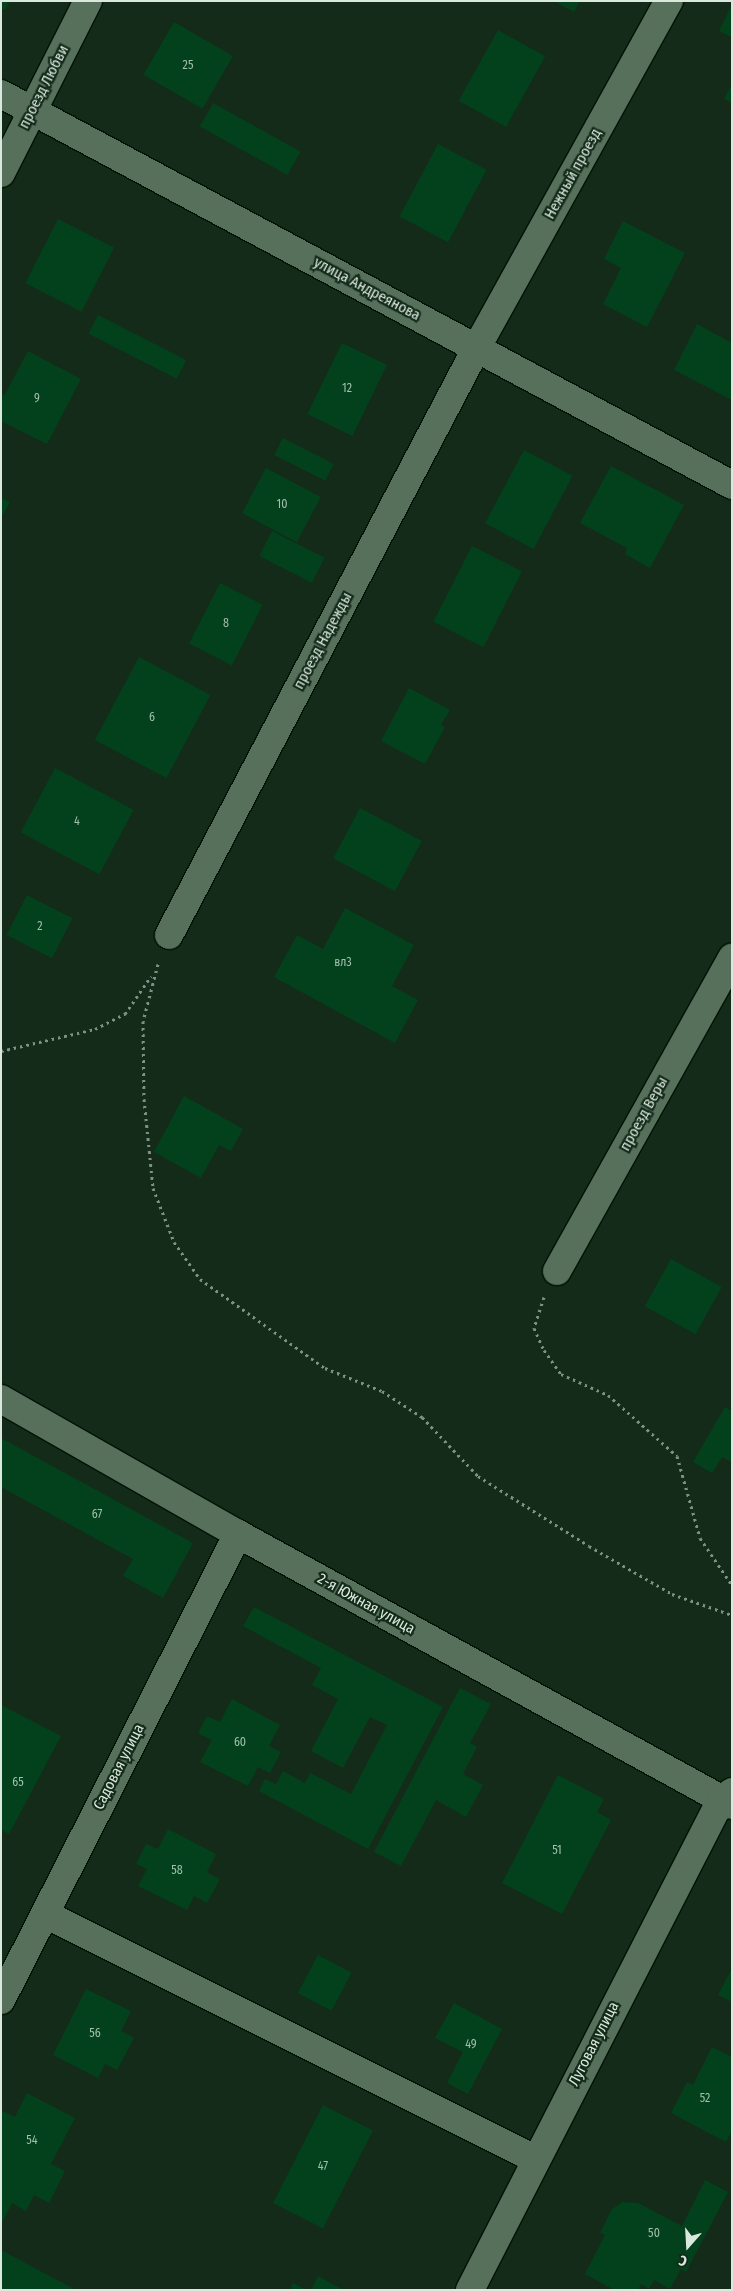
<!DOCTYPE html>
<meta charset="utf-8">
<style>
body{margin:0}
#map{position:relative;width:733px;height:2291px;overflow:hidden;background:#142b1a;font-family:"Fira Sans Condensed",sans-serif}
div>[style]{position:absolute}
.building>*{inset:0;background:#02411c;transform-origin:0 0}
.path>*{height:3px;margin-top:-1.5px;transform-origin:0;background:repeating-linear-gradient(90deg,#7e9182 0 2.5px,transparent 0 6.5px)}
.roads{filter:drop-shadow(1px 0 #001305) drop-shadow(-1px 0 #001305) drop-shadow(0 1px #001305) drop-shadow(0 -1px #001305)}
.minor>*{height:28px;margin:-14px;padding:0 14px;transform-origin:14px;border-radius:14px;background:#56705b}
span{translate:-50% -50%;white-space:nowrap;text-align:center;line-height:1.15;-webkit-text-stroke:4.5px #142b1a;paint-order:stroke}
.number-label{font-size:12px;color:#a4bfad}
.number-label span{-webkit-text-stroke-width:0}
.street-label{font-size:15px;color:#dae9dd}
.frame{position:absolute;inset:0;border:2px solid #dae9dd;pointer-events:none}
.north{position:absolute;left:663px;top:2221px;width:50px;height:50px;-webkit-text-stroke:4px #142b1a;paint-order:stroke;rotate:199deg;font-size:14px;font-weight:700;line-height:20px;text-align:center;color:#dae9dd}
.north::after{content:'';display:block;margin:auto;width:18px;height:22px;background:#dae9dd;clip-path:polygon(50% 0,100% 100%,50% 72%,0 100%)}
</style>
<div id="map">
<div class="building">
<div style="clip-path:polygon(1px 1px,10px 1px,5px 10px,1px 8px)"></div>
<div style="clip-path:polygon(554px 1px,580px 1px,574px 12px)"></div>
<div style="clip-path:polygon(730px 8px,732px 9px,732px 37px,719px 31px)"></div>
<div style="left:174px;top:22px;width:68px;height:61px;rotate:30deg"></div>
<div style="left:498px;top:30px;width:54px;height:81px;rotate:29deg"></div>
<div style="clip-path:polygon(732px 84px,732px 103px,724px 99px)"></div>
<div style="left:213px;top:103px;width:100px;height:27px;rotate:29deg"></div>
<div style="left:438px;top:144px;width:55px;height:82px;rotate:28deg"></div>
<div style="left:58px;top:219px;width:63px;height:72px;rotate:27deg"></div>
<div style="clip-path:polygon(623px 221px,685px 253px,647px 327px,603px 304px,621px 268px,604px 259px)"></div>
<div style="left:98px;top:315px;width:99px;height:21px;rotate:27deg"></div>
<div style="clip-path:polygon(697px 324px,732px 343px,732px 400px,674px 370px)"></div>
<div style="left:342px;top:343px;width:50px;height:79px;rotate:26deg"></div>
<div style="clip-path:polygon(28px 351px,81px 379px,47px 444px,1px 421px,1px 394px,4px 396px)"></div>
<div style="left:283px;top:438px;width:57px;height:19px;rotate:27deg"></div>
<div style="left:524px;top:450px;width:55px;height:83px;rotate:28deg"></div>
<div style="clip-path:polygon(611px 466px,684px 505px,650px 568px,625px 554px,627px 548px,580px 523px)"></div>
<div style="left:266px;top:468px;width:62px;height:51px;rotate:28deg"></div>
<div style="clip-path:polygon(1px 498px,10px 502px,1px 518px)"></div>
<div style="left:272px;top:531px;width:59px;height:28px;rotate:27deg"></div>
<div style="left:472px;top:546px;width:56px;height:85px;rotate:27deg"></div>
<div style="left:220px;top:583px;width:48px;height:68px;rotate:27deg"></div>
<div style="left:139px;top:657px;width:81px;height:94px;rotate:28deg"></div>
<div style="clip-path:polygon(409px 688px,450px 710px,441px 725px,445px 727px,425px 764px,381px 741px)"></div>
<div style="left:55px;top:768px;width:89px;height:73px;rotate:28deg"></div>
<div style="left:360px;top:808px;width:70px;height:57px;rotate:28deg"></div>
<div style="left:27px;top:895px;width:51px;height:45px;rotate:27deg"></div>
<div style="clip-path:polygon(345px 908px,414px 945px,392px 986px,418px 1000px,395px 1043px,274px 977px,297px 935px,323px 949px)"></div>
<div style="clip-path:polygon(184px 1096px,243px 1129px,231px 1151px,219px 1145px,201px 1178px,154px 1152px)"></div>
<div style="left:671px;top:1259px;width:58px;height:54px;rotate:29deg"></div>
<div style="clip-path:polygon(725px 1407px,732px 1411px,732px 1462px,722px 1457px,712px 1473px,693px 1462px)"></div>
<div style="clip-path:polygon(1px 1438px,193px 1543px,163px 1598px,123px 1576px,133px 1559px,1px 1487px)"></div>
<div style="clip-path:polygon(254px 1607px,443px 1707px,368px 1849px,259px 1791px,265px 1779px,276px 1784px,283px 1771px,305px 1783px,310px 1773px,351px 1794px,387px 1725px,370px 1717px,343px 1768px,311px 1751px,338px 1699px,312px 1685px,321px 1668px,243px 1626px)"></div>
<div style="clip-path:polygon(460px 1688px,491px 1704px,470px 1743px,477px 1747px,463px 1774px,483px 1785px,466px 1817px,436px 1800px,401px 1866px,374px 1852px)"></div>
<div style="clip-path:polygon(232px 1699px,280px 1725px,269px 1746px,281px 1752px,270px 1773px,258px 1767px,248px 1786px,200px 1762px,212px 1740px,198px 1733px,207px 1716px,220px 1722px)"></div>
<div style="clip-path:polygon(1px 1705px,61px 1736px,9px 1834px,1px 1830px)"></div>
<div style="clip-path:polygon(558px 1775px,604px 1799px,597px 1812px,611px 1820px,562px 1914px,502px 1883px)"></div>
<div style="clip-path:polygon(168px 1829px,216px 1854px,207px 1872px,220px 1879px,207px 1903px,194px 1896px,187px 1910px,138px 1886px,147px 1869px,136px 1864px,146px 1844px,158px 1849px)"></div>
<div style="left:318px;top:1955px;width:38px;height:43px;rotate:28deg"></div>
<div style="clip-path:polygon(732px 1968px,732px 2002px,718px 1995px)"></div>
<div style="clip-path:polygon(86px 1989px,131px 2011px,121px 2031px,134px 2038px,117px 2070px,105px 2064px,98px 2078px,53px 2055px)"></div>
<div style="clip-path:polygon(454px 2003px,502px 2029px,468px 2094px,447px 2083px,463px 2052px,435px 2038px)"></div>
<div style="clip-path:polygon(712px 2047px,732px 2057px,732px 2130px,726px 2142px,671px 2113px,687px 2082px,693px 2085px)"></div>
<div style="clip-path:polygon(27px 2093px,75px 2118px,51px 2164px,65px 2171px,49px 2203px,34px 2195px,26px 2211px,12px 2203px,1px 2224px,1px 2114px,3px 2111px,15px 2117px)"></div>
<div style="left:323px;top:2105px;width:56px;height:110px;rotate:27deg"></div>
<div style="clip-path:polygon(705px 2180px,728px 2192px,686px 2272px,681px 2269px,670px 2289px,654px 2280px,649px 2289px,641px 2284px,638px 2290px,614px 2290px,585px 2274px,605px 2235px,600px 2233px,612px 2209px,622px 2202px,638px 2203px,682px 2226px)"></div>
<div style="clip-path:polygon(1px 2250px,76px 2290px,1px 2290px)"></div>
<div style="clip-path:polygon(318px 2276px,344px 2290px,311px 2290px)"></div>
<div style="clip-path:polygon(293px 2283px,306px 2290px,290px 2290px)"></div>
</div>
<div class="path">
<div style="left:158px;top:964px;width:59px;rotate:104.7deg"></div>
<div style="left:143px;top:1021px;width:78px;rotate:89.3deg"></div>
<div style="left:144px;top:1099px;width:89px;rotate:84.2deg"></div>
<div style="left:153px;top:1188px;width:58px;rotate:68.7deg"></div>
<div style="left:174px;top:1242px;width:45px;rotate:54.9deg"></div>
<div style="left:200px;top:1279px;width:153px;rotate:35.5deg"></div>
<div style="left:325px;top:1368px;width:61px;rotate:22deg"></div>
<div style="left:382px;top:1391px;width:48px;rotate:33deg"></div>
<div style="left:422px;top:1417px;width:81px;rotate:46.5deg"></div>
<div style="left:478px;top:1476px;width:131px;rotate:32.2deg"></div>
<div style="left:589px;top:1546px;width:96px;rotate:30deg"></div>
<div style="left:672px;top:1594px;width:64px;rotate:19.3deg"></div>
<div style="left:1px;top:1051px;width:97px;rotate:-13.2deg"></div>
<div style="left:95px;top:1029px;width:34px;rotate:-27deg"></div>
<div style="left:125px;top:1014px;width:46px;rotate:-55.6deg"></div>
<div style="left:544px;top:1297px;width:33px;rotate:108deg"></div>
<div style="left:534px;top:1328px;width:24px;rotate:66deg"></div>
<div style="left:544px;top:1350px;width:29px;rotate:55deg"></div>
<div style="left:561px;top:1374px;width:51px;rotate:24.1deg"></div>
<div style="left:608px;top:1395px;width:92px;rotate:41.5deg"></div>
<div style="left:677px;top:1456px;width:85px;rotate:74.3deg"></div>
<div style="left:700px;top:1538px;width:57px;rotate:55.8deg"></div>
</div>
<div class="roads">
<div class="minor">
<div style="left:1px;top:94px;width:829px;rotate:28.14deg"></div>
<div style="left:1px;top:173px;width:193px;rotate:-63.2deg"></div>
<div style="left:169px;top:935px;width:664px;rotate:-62.35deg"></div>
<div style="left:477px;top:347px;width:396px;rotate:-61deg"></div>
<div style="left:557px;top:1271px;width:359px;rotate:-60.8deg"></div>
<div style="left:1px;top:1399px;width:273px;rotate:29.7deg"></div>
<div style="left:238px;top:1534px;width:563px;rotate:28.75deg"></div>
<div style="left:45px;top:1914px;width:548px;rotate:26.57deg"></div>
<div style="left:1px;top:2000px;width:523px;rotate:-63.04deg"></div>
<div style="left:470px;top:2290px;width:551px;rotate:-62.88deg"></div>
<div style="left:721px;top:1800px;width:14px;rotate:-36deg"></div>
</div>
</div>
<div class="number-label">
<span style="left:188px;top:66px">25</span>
<span style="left:347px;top:389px">12</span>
<span style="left:37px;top:399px">9</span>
<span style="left:282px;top:505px">10</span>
<span style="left:226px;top:624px">8</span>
<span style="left:152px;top:718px">6</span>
<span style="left:77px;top:822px">4</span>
<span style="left:40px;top:927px">2</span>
<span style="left:343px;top:963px">вл3</span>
<span style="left:97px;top:1515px">67</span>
<span style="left:240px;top:1743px">60</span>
<span style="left:18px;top:1783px">65</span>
<span style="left:557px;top:1851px">51</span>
<span style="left:177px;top:1871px">58</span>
<span style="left:95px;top:2034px">56</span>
<span style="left:471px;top:2045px">49</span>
<span style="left:705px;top:2099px">52</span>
<span style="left:32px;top:2141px">54</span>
<span style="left:323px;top:2167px">47</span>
<span style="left:654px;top:2234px">50</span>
</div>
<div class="street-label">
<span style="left:44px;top:87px;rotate:-63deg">проезд Любви</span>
<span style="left:573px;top:174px;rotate:-61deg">Нежный проезд</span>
<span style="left:367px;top:289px;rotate:28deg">улица Андреянова</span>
<span style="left:323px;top:641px;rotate:-62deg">проезд Надежды</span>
<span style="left:644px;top:1114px;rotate:-61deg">проезд Веры</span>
<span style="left:366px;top:1604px;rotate:29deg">2-я Южная улица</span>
<span style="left:119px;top:1767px;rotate:-63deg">Садовая улица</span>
<span style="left:594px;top:2044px;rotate:-63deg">Луговая улица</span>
</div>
<div class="frame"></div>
<div class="north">С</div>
</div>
